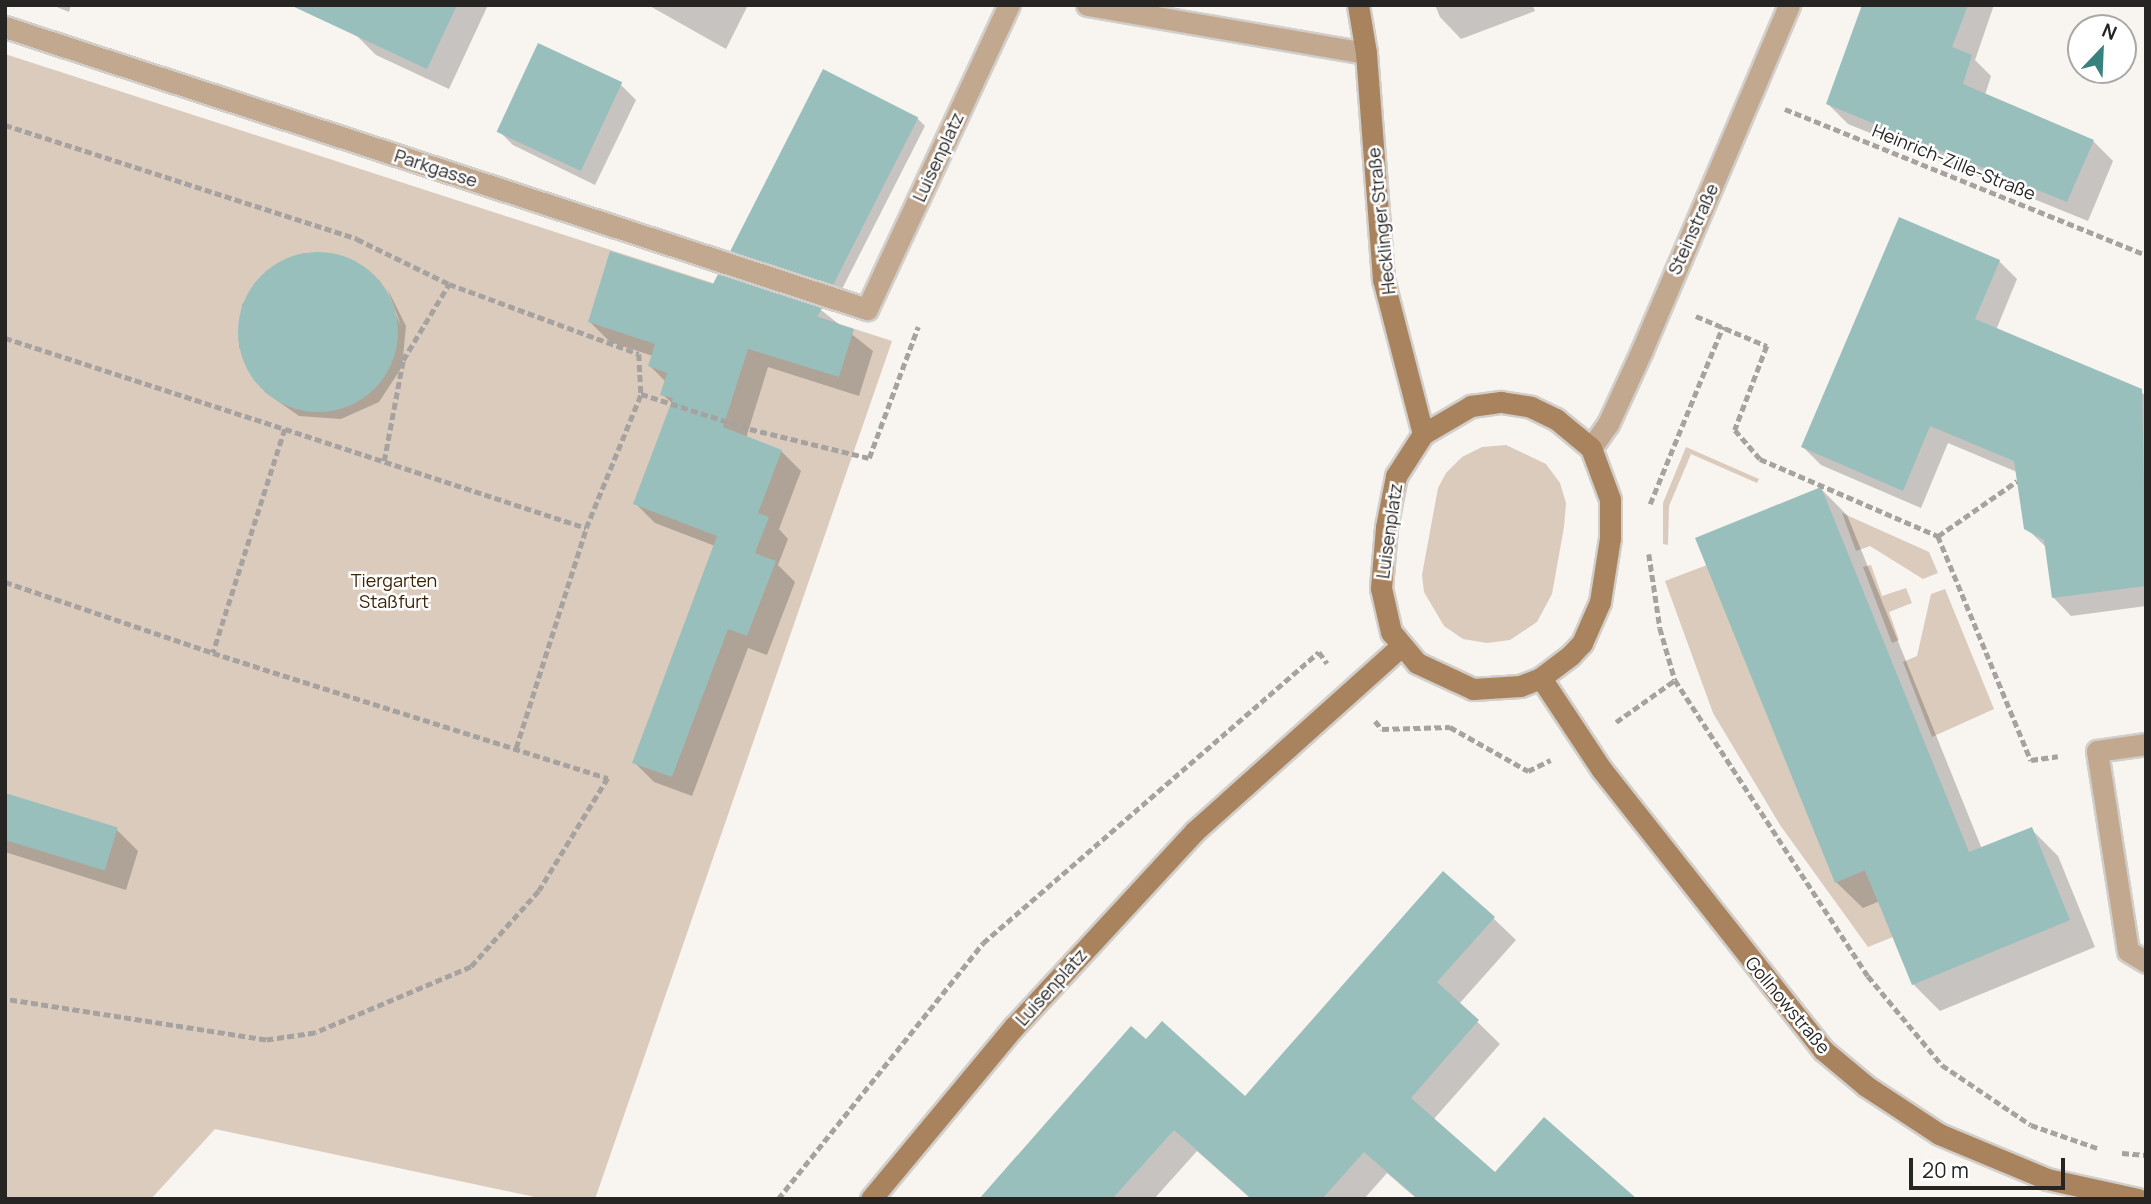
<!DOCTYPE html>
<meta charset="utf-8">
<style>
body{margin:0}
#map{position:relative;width:2151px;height:1204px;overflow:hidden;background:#f8f4f0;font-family:Manrope,sans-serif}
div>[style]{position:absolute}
.green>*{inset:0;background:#dbcbbc}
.shadow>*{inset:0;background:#0003}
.building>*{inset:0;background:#99bfbc;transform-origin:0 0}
.round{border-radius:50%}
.path>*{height:4.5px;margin-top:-2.25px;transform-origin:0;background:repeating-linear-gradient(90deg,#a6a2a0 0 7px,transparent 0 10.5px)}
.roads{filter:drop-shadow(2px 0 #d2cfcb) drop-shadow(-2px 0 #d2cfcb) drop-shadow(0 2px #d2cfcb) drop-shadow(0 -2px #d2cfcb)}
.lane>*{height:21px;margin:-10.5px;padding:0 10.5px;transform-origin:10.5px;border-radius:10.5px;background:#c3a890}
.street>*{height:21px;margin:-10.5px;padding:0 10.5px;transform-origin:10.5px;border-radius:10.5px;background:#c3a890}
.secondary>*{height:21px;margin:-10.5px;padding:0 10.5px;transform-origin:10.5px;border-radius:10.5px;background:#a9835e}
span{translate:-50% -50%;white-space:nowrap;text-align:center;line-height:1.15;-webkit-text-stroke:5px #fff;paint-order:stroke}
.street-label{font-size:18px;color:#272524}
.park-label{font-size:18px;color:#3c2305}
.frame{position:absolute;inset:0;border:7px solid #272524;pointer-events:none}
.north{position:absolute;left:2067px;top:14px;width:70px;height:70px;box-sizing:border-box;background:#fff;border:2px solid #a9a8a7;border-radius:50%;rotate:23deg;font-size:19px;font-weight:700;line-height:28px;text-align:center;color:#272524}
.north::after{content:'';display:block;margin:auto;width:24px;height:32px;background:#39817d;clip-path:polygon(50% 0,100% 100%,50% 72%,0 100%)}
.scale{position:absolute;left:1909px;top:1158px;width:156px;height:32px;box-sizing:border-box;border:4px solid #272524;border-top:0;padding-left:9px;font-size:21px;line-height:24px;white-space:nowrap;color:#272524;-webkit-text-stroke:5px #fff;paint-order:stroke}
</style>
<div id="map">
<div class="green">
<div style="clip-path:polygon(5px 54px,892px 341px,595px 1199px,544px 1199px,215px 1129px,151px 1199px,5px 1199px)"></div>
<div style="clip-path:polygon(1506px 445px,1546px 464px,1560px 483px,1566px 503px,1564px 527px,1552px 594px,1537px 622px,1510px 640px,1487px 643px,1463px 639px,1444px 626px,1424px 592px,1422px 575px,1438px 488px,1446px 473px,1462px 457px,1482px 447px)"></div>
<div style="clip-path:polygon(1686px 447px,1759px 479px,1757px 483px,1691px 454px,1669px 506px,1668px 545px,1663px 544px,1663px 503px)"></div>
<div style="clip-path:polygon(1842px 513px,1929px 552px,1938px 573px,1923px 579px,1870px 546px,1856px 551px)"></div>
<div style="clip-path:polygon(1707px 565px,1835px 882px,1865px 870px,1893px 937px,1868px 947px,1780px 825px,1713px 713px,1665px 581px)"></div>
<div style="clip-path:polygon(1871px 565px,1882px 596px,1906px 588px,1912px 603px,1889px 612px,1899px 640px,1892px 643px,1863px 567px)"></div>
<div style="clip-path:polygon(1945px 589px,1994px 709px,1932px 737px,1903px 662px,1917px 656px,1931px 594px)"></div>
</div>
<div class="shadow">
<div style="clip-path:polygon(52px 5px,71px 5px,69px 12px)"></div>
<div style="clip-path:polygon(368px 5px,488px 5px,449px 89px,376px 55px,355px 34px)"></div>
<div style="clip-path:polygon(648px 5px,748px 5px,726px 49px)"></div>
<div style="clip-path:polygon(1435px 5px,1532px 5px,1535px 11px,1461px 39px,1440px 17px)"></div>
<div style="clip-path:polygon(1863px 5px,1994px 5px,1975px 60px,1991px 76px,1985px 95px,2093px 141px,2113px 161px,2088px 221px,1848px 124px,1828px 104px)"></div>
<div style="clip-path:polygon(621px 85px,636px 100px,595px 185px,513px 145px,498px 130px)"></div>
<div style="clip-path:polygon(918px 119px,925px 126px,841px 291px,740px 257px,733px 250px)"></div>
<div style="clip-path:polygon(304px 253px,345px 257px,380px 281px,401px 326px,387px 288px,406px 326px,402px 367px,379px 402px,341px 419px,299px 416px,265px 392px,239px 347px,242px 305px,266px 271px)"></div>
<div style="clip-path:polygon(1999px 261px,2017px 279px,1996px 330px,2146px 395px,2146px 606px,2071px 616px,2053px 597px,2047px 548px,2026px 528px,2017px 472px,1948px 443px,1921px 508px,1821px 465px,1803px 447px)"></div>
<div style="clip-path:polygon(714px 286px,821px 310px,873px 351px,859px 396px,768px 367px,746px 438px,781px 451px,801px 471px,779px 529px,788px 539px,778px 565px,795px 582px,767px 655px,748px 648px,692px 796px,654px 782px,634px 762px,715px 546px,655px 523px,635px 503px,673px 404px,662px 394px,666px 382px,650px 366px,653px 356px,610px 342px,590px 322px)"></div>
<div style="clip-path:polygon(1821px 489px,1847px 515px,1982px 849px,2031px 829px,2058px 856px,2095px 947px,1940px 1011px,1913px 984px,1880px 901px,1863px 908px,1836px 882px)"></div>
<div style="clip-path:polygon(5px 794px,117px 830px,138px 851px,126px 890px,5px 852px)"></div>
<div style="clip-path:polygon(1493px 918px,1516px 940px,1459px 1004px,1500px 1044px,1433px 1120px,1495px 1175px,1634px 1199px,1417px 1199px,1387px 1173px,1364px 1199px,1251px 1199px,1197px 1151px,1154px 1199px,981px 1199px,1146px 1042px,1245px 1098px)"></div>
</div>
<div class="building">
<div style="clip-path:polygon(290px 5px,457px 5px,427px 69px)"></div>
<div style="clip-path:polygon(1862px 5px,1968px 5px,1952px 47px,1972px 55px,1963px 84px,2094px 140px,2067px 202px,1826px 104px)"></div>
<div style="left:538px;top:43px;width:93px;height:98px;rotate:25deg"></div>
<div style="left:823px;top:69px;width:107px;height:204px;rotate:27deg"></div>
<div style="clip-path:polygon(1899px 217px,2000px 260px,1975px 319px,2142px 389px,2146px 586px,2052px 598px,2044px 540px,2024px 529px,2014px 461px,1930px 426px,1903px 491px,1801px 447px)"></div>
<div style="clip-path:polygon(610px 251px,713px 284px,718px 274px,822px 308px,817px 317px,854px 329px,839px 377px,748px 349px,723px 427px,782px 450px,758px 513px,769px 517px,755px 553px,776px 561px,747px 636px,728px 629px,672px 777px,632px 763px,717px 536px,633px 504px,673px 398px,660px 395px,667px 373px,648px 366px,655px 344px,588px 322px)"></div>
<div class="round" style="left:238px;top:252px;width:160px;height:160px"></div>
<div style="clip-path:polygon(1821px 487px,1969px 852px,2032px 827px,2070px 920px,1912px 985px,1865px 870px,1835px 883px,1695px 538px)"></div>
<div style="left:5px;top:793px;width:118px;height:45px;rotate:17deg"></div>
<div style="clip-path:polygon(1443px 871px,1495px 917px,1437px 982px,1479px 1020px,1411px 1098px,1495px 1172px,1544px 1117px,1637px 1199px,1418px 1199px,1364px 1152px,1322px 1199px,1252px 1199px,1174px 1130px,1112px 1199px,979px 1199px,1131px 1026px,1146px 1039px,1162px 1021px,1245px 1096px)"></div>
</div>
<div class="path">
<div style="left:1785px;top:109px;width:389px;rotate:22deg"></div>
<div style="left:5px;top:125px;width:370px;rotate:17.9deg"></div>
<div style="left:357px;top:239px;width:102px;rotate:26.1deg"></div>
<div style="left:1696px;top:316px;width:77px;rotate:22.9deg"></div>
<div style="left:1767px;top:346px;width:90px;rotate:110.9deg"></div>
<div style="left:1735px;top:430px;width:38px;rotate:49deg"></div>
<div style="left:1760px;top:459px;width:194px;rotate:23.4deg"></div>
<div style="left:1938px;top:536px;width:243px;rotate:67.5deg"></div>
<div style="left:2031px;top:760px;width:27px;rotate:-8deg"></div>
<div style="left:5px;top:338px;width:294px;rotate:18deg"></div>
<div style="left:285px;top:429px;width:235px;rotate:107.8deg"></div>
<div style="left:213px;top:653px;width:414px;rotate:17.6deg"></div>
<div style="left:608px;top:778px;width:132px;rotate:121.4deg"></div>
<div style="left:539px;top:891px;width:102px;rotate:131.8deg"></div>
<div style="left:471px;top:967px;width:169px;rotate:157.1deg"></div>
<div style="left:315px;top:1033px;width:49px;rotate:171.9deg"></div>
<div style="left:266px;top:1040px;width:264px;rotate:-171.1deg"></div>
<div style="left:285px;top:429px;width:317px;rotate:18.2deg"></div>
<div style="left:384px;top:461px;width:103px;rotate:-79.3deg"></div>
<div style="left:403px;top:360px;width:89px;rotate:-58.8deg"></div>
<div style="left:449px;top:284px;width:202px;rotate:20.2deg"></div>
<div style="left:639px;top:354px;width:40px;rotate:87.1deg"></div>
<div style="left:1650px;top:504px;width:192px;rotate:-67.7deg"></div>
<div style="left:1938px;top:536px;width:96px;rotate:-34.8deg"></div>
<div style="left:1649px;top:554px;width:75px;rotate:81.5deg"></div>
<div style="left:1660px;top:628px;width:54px;rotate:73.9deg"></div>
<div style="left:5px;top:582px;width:220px;rotate:18.8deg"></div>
<div style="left:1375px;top:721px;width:11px;rotate:49deg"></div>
<div style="left:1382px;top:729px;width:68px;rotate:-1.7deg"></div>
<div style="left:1450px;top:727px;width:90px;rotate:29.4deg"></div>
<div style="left:1528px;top:771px;width:25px;rotate:-26deg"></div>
<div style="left:1616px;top:722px;width:72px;rotate:-35.4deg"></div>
<div style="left:1675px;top:680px;width:353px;rotate:56.9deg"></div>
<div style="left:1868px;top:976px;width:116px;rotate:50.3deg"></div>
<div style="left:1942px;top:1065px;width:107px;rotate:34deg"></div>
<div style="left:2031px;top:1125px;width:73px;rotate:19.2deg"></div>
<div style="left:516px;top:748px;width:231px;rotate:-72.3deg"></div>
<div style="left:586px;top:528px;width:145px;rotate:-67.7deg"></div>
<div style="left:641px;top:394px;width:114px;rotate:17.8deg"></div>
<div style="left:750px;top:429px;width:122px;rotate:13.7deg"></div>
<div style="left:869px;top:458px;width:140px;rotate:-69.5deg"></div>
<div style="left:2122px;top:1153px;width:24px;rotate:5deg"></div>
<div style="left:778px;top:1199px;width:328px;rotate:-51.3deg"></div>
<div style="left:983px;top:943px;width:444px;rotate:-40.9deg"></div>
<div style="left:1319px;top:652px;width:14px;rotate:54deg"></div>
</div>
<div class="roads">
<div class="lane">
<div style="left:2146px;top:744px;width:49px;rotate:171.9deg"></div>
<div style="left:2097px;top:751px;width:202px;rotate:81.2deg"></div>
<div style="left:2128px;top:951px;width:21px;rotate:31deg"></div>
</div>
<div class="street">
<div style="left:1087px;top:5px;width:283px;rotate:9.8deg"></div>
<div style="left:5px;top:27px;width:907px;rotate:18.12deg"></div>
<div style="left:867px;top:309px;width:336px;rotate:-65deg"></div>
<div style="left:1591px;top:448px;width:29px;rotate:-55deg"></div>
<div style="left:1608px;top:424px;width:81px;rotate:-65.3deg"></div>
<div style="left:1642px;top:350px;width:375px;rotate:-66.9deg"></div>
</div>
<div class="secondary">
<div style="left:1358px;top:5px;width:49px;rotate:80.5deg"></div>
<div style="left:1366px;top:53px;width:227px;rotate:85.7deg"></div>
<div style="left:1383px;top:279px;width:160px;rotate:75.5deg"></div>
<div style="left:1501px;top:402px;width:30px;rotate:9deg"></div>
<div style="left:1531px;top:407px;width:28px;rotate:26deg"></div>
<div style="left:1556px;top:419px;width:45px;rotate:39.6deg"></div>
<div style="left:1591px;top:448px;width:54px;rotate:69.6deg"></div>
<div style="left:1610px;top:499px;width:39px;rotate:90deg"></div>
<div style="left:1610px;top:538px;width:65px;rotate:98.9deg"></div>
<div style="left:1600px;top:602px;width:45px;rotate:113.7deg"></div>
<div style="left:1582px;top:643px;width:16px;rotate:133deg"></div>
<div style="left:1571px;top:655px;width:38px;rotate:143deg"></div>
<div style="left:1541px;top:678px;width:22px;rotate:159deg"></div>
<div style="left:1520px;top:686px;width:47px;rotate:176.3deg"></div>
<div style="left:1473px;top:689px;width:62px;rotate:-155.1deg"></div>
<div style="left:1417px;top:663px;width:40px;rotate:-130deg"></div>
<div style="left:1391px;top:632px;width:45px;rotate:-102.8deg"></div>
<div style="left:1381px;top:588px;width:61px;rotate:-85.3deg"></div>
<div style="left:1386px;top:527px;width:52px;rotate:-78.9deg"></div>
<div style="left:1396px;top:476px;width:50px;rotate:-57.3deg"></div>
<div style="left:1423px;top:434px;width:56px;rotate:-30.3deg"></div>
<div style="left:1471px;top:406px;width:30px;rotate:-8deg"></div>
<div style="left:1541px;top:678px;width:110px;rotate:56.5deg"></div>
<div style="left:1602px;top:770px;width:357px;rotate:51.7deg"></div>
<div style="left:1823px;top:1050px;width:56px;rotate:39.9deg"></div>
<div style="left:1866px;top:1086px;width:87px;rotate:33.3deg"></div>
<div style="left:1939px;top:1134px;width:117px;rotate:22.6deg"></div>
<div style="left:2047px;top:1179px;width:93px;rotate:12.4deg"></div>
<div style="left:871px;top:1199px;width:224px;rotate:-50.3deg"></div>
<div style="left:1014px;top:1027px;width:267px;rotate:-47.3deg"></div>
<div style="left:1195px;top:831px;width:275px;rotate:-41.9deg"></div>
</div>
</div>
<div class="street-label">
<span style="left:938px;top:157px;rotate:-65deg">Luisenplatz</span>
<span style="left:1954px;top:162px;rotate:22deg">Heinrich-Zille-Straße</span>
<span style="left:436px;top:168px;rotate:18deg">Parkgasse</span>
<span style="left:1381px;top:221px;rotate:-96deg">Hecklinger Straße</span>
<span style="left:1693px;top:229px;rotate:-66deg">Steinstraße</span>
<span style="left:1389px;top:531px;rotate:-82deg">Luisenplatz</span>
<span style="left:1051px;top:987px;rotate:-48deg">Luisenplatz</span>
<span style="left:1788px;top:1005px;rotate:50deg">Gollnowstraße</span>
</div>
<div class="park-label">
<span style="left:394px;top:591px">Tiergarten<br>Staßfurt</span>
</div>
<div class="frame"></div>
<div class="north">N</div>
<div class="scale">20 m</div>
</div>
